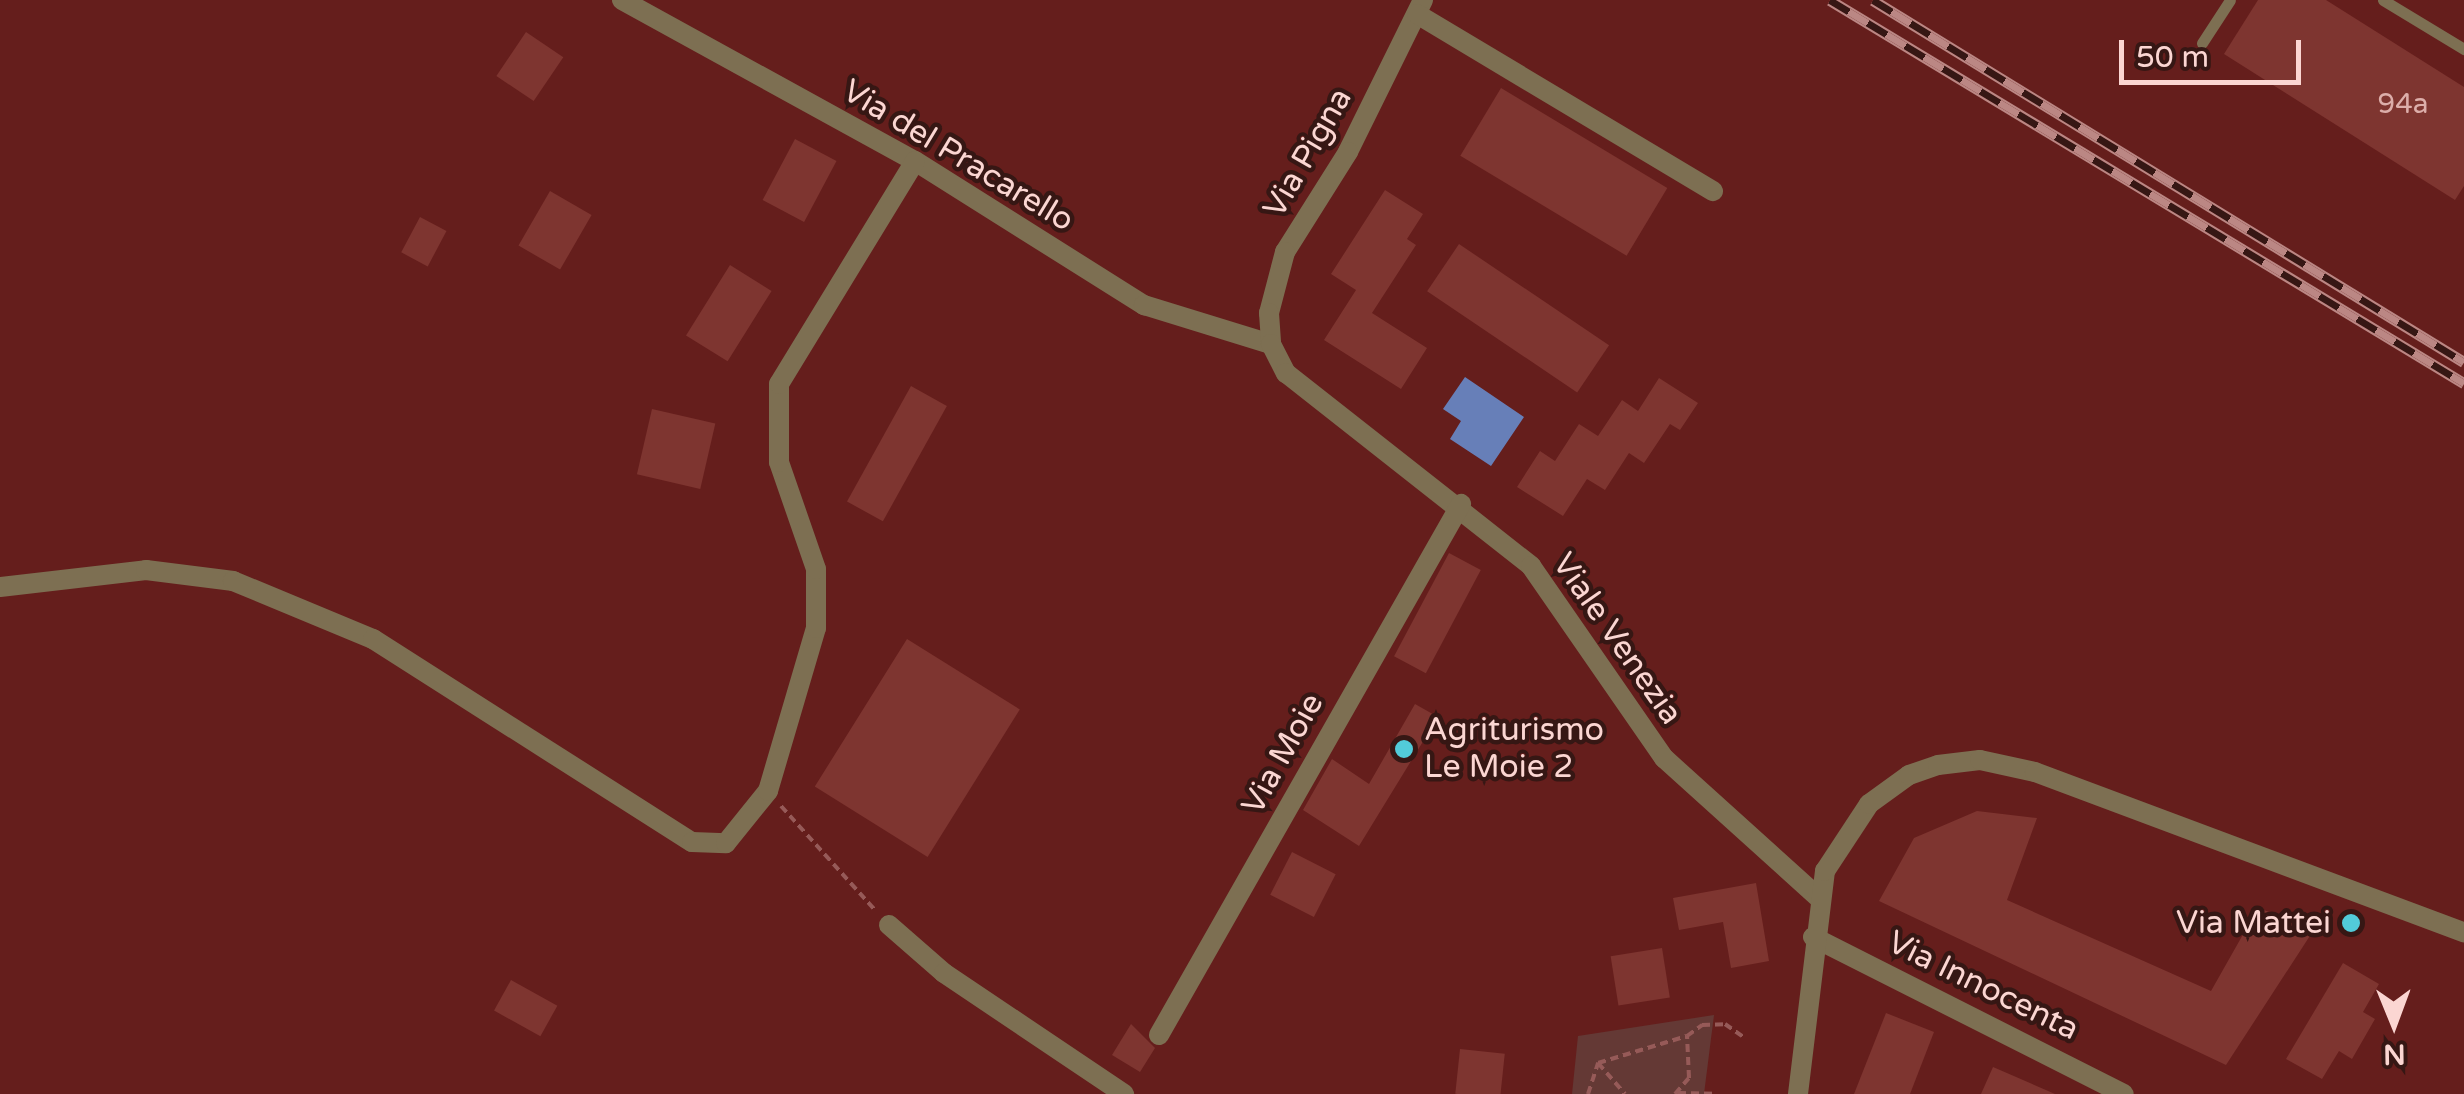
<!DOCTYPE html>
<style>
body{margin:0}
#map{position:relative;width:2464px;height:1094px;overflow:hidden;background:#651e1c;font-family:"Varela Round",sans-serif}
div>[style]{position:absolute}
.green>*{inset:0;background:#643935}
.water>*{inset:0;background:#677fb8}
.building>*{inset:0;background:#7e3530;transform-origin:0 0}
.path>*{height:4px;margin-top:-2px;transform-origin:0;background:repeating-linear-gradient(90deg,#965a58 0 8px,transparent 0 13px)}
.lane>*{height:11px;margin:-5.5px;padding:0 5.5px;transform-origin:5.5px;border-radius:5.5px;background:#7d6f52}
.street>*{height:20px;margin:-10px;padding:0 10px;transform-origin:10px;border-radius:10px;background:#7d6f52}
.rail>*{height:11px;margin-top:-5.5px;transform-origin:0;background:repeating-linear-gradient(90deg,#361714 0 22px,#bb8784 0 44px);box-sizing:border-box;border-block:2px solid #bb8784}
.dots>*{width:28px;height:28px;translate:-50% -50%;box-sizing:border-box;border:5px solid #361714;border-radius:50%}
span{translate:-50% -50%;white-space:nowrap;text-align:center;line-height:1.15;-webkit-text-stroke:9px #361714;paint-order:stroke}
.number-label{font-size:28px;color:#dcaeaa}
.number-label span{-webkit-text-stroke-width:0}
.street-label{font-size:32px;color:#fbd6d2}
.poi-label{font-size:32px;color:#fbd6d2}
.left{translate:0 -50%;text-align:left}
.right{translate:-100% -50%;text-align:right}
.north{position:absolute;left:2344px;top:974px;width:100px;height:100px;-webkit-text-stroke:8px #361714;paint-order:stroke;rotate:179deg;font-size:28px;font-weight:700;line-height:40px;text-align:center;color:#fbd6d2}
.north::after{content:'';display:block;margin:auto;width:35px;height:45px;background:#fbd6d2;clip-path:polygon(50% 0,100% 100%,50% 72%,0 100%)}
.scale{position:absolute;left:2119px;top:40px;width:182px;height:45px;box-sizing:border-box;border:5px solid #fbd6d2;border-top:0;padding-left:12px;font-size:30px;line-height:35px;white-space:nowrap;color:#fbd6d2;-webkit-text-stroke:8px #361714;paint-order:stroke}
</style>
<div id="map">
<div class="green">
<div style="clip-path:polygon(1714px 1015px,1704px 1094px,1572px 1094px,1578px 1036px)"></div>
</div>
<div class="water">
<div style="clip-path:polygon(1465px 377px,1524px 417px,1491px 466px,1450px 439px,1461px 421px,1443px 409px)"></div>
</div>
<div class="building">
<div style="clip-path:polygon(2258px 0,2326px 0,2464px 87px,2464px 186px,2455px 200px,2224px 54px)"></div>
<div style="left:526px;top:32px;width:45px;height:53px;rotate:34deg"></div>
<div style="left:1501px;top:88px;width:194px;height:79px;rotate:31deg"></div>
<div style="left:795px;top:139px;width:47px;height:69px;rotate:28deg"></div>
<div style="clip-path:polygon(1385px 190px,1423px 214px,1407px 239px,1416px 245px,1372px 313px,1427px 348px,1401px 389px,1324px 340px,1356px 290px,1331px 274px)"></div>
<div style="left:550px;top:191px;width:48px;height:63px;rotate:30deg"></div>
<div style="left:420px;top:217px;width:30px;height:40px;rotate:28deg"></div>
<div style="left:1459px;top:244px;width:181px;height:57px;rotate:34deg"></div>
<div style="left:730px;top:265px;width:49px;height:83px;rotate:32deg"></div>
<div style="clip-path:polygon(1659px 378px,1698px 403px,1680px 430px,1670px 424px,1644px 463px,1629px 453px,1605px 490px,1587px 479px,1563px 516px,1517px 487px,1540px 451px,1555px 461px,1579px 424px,1598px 436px,1622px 400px,1638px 411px)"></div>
<div style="left:911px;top:386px;width:41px;height:132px;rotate:29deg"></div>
<div style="left:652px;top:409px;width:65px;height:67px;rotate:13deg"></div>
<div style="left:1449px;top:553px;width:36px;height:117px;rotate:28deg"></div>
<div style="left:907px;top:639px;width:133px;height:174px;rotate:32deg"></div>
<div style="clip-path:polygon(1415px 704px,1438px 717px,1359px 846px,1303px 810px,1332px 759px,1369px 784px)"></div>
<div style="clip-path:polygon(1977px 811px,2037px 818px,2007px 900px,2211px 991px,2258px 908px,2315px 928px,2226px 1065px,1879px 901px,1914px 838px)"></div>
<div style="left:1292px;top:852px;width:49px;height:48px;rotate:27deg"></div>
<div style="clip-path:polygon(1756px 883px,1769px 961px,1731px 968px,1723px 922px,1679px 930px,1673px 898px)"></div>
<div style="left:1662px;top:948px;width:50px;height:52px;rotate:81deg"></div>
<div style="clip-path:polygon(2343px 963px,2379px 984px,2363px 1012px,2375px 1019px,2352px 1059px,2339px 1051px,2322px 1079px,2286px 1059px)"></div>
<div style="left:511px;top:980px;width:53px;height:35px;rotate:29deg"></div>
<div style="clip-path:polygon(1886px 1013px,1934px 1032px,1910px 1094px,1854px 1094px)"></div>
<div style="clip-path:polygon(1131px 1024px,1155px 1048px,1140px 1072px,1112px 1055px)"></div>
<div style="left:1460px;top:1049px;width:45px;height:45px;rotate:6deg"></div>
<div style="clip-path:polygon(1993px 1067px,2055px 1094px,1981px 1094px)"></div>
</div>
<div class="path">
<div style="left:781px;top:806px;width:140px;rotate:47.9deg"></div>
<div style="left:1598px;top:1063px;width:41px;rotate:48.9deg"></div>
<div style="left:1678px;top:1093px;width:39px;rotate:1deg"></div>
<div style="left:1588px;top:1094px;width:33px;rotate:-72deg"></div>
<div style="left:1598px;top:1063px;width:93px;rotate:-16.9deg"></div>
<div style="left:1675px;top:1094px;width:21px;rotate:-49deg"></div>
<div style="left:1689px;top:1078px;width:42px;rotate:-92.7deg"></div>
<div style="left:1687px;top:1036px;width:19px;rotate:-36deg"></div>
<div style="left:1702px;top:1025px;width:23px;rotate:-2deg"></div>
<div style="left:1725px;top:1024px;width:24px;rotate:35deg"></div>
</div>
<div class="lane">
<div style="left:2383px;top:0;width:95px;rotate:31.2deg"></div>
<div style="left:2202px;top:43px;width:51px;rotate:-56.9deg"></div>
</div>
<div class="street">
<div style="left:622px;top:0;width:334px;rotate:28.8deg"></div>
<div style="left:915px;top:161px;width:271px;rotate:32.2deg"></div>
<div style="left:1144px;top:305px;width:133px;rotate:17.1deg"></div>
<div style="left:1423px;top:0;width:169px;rotate:116.3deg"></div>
<div style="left:1348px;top:152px;width:118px;rotate:122.2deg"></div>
<div style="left:1285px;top:252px;width:63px;rotate:104.7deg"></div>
<div style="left:1269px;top:313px;width:31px;rotate:86deg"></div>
<div style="left:1271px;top:344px;width:33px;rotate:63deg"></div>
<div style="left:1286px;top:373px;width:312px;rotate:38.2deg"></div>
<div style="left:1531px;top:566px;width:234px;rotate:55.3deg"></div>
<div style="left:1664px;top:758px;width:207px;rotate:42.1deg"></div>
<div style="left:1417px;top:14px;width:345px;rotate:30.9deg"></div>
<div style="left:0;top:587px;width:147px;rotate:-6.6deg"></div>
<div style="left:146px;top:570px;width:88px;rotate:7.2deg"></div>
<div style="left:233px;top:581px;width:152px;rotate:22.5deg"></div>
<div style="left:373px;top:639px;width:378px;rotate:32.5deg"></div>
<div style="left:692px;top:842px;width:34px;rotate:2deg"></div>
<div style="left:726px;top:843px;width:67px;rotate:-51.1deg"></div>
<div style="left:768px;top:791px;width:170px;rotate:-73.6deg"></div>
<div style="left:816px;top:628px;width:59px;rotate:-90deg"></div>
<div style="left:816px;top:569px;width:113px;rotate:-109.1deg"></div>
<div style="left:779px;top:462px;width:78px;rotate:-90deg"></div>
<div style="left:779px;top:384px;width:261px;rotate:-58.6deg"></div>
<div style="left:889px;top:925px;width:73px;rotate:41.1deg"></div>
<div style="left:944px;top:973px;width:217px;rotate:33.9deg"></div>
<div style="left:1813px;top:937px;width:348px;rotate:26.8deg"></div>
<div style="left:1159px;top:1035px;width:611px;rotate:-60.37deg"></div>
<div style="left:1798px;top:1094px;width:225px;rotate:-83.1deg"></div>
<div style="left:1825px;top:871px;width:80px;rotate:-56.7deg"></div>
<div style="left:1869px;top:804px;width:49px;rotate:-35.9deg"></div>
<div style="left:1909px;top:775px;width:31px;rotate:-19deg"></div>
<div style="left:1938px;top:765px;width:42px;rotate:-6.8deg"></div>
<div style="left:1980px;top:760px;width:56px;rotate:12.3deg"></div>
<div style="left:2035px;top:772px;width:458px;rotate:20.5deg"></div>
</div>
<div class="rail">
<div style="left:1830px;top:0;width:741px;rotate:31.14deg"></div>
<div style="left:1873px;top:0;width:693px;rotate:31.49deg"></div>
</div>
<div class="dots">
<div style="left:1404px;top:749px;background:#52cbd9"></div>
<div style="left:2351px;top:923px;background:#52cbd9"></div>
</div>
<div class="number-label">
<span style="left:2403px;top:104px">94a</span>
</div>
<div class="street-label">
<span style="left:1308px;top:153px;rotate:-60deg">Via Pigna</span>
<span style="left:958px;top:156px;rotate:31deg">Via del Pracarello</span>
<span style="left:1617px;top:639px;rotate:55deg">Viale Venezia</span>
<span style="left:1283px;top:754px;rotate:-61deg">Via Moie</span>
<span style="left:1983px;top:986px;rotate:26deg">Via Innocenta</span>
</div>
<div class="poi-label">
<span class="left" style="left:1424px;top:749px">Agriturismo<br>Le Moie 2</span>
<span class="right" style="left:2331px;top:923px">Via Mattei</span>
</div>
<div class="north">N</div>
<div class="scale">50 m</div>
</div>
